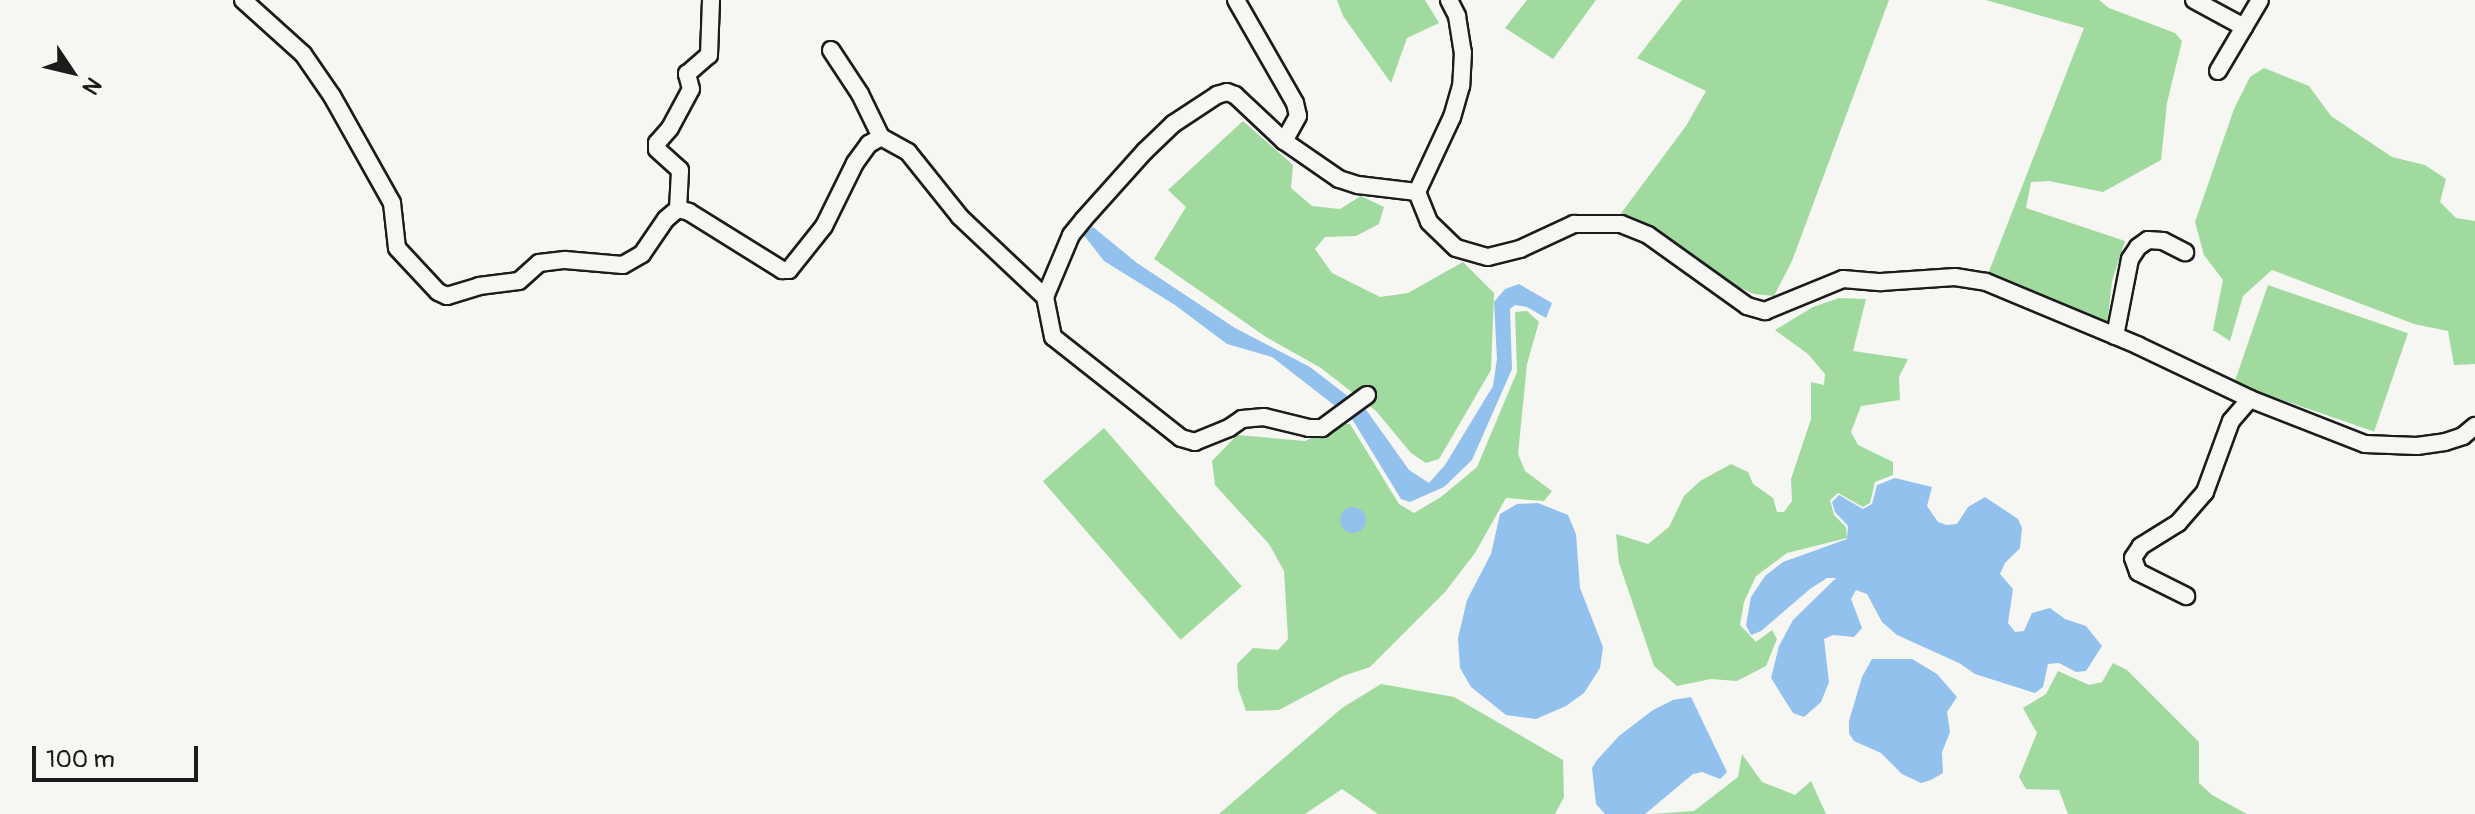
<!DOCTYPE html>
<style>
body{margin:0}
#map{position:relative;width:2475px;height:814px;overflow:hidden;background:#f6f6f2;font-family:Pangolin,sans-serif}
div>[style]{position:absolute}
.green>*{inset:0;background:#a1da9f;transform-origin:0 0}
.water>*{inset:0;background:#92c1ed}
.round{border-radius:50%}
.roads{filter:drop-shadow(2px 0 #1c1c1c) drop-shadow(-2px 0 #1c1c1c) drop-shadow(0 2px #1c1c1c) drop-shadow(0 -2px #1c1c1c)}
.minor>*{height:16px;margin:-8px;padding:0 8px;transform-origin:8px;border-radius:8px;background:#f6f6f2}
span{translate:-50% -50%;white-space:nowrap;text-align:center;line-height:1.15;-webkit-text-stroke:6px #f6f6f2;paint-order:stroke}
.north{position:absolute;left:32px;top:32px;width:80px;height:80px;-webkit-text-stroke:6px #f6f6f2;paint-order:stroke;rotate:125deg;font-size:22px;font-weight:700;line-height:32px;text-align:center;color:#1c1c1c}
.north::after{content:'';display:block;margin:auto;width:28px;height:36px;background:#1c1c1c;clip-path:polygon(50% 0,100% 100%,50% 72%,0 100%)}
.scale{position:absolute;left:32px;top:746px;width:166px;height:36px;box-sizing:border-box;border:4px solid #1c1c1c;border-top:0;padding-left:10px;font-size:24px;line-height:28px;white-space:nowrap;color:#1c1c1c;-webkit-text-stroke:6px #f6f6f2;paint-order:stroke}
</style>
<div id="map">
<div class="green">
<div style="clip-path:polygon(1337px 0,1425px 0,1439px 23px,1407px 38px,1391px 83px,1343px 16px)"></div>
<div style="clip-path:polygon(1527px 0,1596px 0,1553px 59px,1505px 28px)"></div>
<div style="clip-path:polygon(1682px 0,1889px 0,1792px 261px,1774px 296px,1754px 294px,1718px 278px,1679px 244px,1619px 216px,1686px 126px,1706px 91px,1637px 58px)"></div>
<div style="clip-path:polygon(1986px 0,2099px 0,2109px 8px,2175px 33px,2182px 41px,2167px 103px,2161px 160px,2103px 192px,2049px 181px,2031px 182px,2026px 208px,2125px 241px,2112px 281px,2107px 326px,1988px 274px,2084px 28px)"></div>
<div style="clip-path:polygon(2264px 68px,2309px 86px,2331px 116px,2392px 157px,2425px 165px,2446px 179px,2440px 202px,2456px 218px,2475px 221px,2475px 364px,2454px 365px,2448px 331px,2414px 324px,2272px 270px,2243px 296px,2230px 341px,2213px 330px,2223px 280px,2204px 255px,2195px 222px,2234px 109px,2250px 77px)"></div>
<div style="clip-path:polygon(1243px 121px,1293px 165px,1291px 188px,1312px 206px,1340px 209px,1361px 196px,1384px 207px,1379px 224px,1356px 236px,1325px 237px,1315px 249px,1332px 273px,1380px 297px,1408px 293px,1463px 262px,1494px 293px,1491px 370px,1439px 459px,1426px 463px,1411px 453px,1376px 411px,1321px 368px,1266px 337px,1154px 259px,1186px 207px,1168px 190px)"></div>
<div style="left:2268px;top:285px;width:148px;height:104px;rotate:19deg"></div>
<div style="clip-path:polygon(1839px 298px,1866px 299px,1853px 351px,1908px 359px,1899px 377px,1900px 400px,1861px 406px,1851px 432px,1858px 445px,1893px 462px,1893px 475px,1875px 482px,1870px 503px,1863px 507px,1838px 493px,1830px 500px,1834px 515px,1846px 527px,1847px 538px,1787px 553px,1756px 576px,1744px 602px,1740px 625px,1756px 642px,1772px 630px,1777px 639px,1766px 666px,1737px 681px,1711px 679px,1677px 686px,1654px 666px,1619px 563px,1616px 534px,1648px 544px,1669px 527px,1684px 496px,1700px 481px,1731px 464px,1748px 472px,1753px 484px,1773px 498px,1777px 512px,1784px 512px,1792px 501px,1791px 479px,1811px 419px,1811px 382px,1824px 385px,1825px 374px,1808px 354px,1775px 330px,1813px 307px)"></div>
<div style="clip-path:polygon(1527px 311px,1539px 322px,1527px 364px,1518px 454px,1525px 471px,1552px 491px,1544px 501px,1506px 498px,1475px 553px,1445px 592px,1370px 667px,1343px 676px,1279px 710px,1246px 711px,1238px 688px,1237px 664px,1253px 648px,1278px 650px,1288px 639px,1284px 571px,1269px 544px,1215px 485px,1212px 461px,1237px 435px,1305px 441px,1340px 424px,1350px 424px,1399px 504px,1414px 513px,1441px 497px,1477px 467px,1517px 372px,1515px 312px)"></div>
<div style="left:1104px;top:428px;width:210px;height:81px;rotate:49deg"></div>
<div style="clip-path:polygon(2113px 663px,2127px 670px,2199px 742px,2199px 783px,2212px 795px,2247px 814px,2068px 814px,2059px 790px,2026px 789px,2019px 777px,2037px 733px,2023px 708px,2046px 694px,2058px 671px,2089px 685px,2102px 682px)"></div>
<div style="clip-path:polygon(1381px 684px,1454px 697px,1563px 760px,1564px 797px,1555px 814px,1378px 814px,1342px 789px,1305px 814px,1219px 814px,1342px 708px)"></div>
<div style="clip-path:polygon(1742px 754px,1762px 782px,1795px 795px,1811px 781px,1826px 814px,1651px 814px,1694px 811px,1738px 777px)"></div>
</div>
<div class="water">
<div style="clip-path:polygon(1093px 227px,1137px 263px,1235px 328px,1310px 367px,1367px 411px,1409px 470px,1429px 483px,1445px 465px,1493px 386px,1497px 359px,1494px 302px,1505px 289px,1519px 284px,1552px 303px,1546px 318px,1527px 307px,1515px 305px,1510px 309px,1512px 369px,1472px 460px,1444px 487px,1410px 502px,1401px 499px,1352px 419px,1272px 357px,1227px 344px,1175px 305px,1104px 261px,1083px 234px)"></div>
<div style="clip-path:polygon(1895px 478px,1932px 487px,1927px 506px,1938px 522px,1947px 525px,1957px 524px,1968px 507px,1985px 497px,2018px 519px,2022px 528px,2020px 548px,2005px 563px,2000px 574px,2013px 589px,2008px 623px,2015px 632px,2024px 631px,2032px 613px,2050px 608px,2065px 619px,2086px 626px,2102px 646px,2086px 671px,2076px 672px,2059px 663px,2048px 664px,2043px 687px,2035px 693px,1975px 674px,1959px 663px,1897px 635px,1882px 622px,1867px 594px,1856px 590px,1851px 599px,1862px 628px,1854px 637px,1833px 635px,1824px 639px,1829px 682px,1821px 702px,1804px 717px,1793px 713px,1771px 678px,1779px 646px,1793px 620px,1836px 578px,1827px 578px,1810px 589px,1761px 631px,1751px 635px,1746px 625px,1751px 597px,1765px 576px,1783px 562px,1847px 539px,1848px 526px,1835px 512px,1832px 502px,1839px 495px,1863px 509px,1872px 504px,1877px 485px)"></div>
<div style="clip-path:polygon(1538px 503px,1568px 515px,1576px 534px,1580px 588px,1603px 647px,1600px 668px,1584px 693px,1566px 706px,1536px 719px,1506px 715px,1471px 687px,1460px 668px,1458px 638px,1467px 600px,1491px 554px,1500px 514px,1517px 504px)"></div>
<div class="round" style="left:1340px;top:507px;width:26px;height:26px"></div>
<div style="clip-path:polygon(1872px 659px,1912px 659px,1937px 674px,1957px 697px,1947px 712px,1950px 732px,1942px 752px,1943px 773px,1931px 780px,1921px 783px,1902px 774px,1881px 753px,1854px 741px,1849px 733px,1849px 721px,1862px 677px)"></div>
<div style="clip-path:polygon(1691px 697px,1727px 772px,1720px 779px,1702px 772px,1693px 774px,1645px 814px,1605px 814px,1596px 804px,1592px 768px,1597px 760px,1619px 736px,1653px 710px,1673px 700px)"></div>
</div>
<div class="roads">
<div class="minor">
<div style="left:243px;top:0;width:81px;rotate:42deg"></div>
<div style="left:303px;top:54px;width:51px;rotate:55.4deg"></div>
<div style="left:332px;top:96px;width:123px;rotate:60.7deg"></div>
<div style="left:392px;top:203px;width:45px;rotate:83.7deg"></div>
<div style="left:397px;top:248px;width:60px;rotate:47deg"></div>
<div style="left:438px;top:292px;width:10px;rotate:24deg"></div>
<div style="left:447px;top:296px;width:34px;rotate:-17deg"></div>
<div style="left:479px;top:286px;width:40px;rotate:-7.1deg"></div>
<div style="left:519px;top:281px;width:27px;rotate:-42deg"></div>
<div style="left:539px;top:263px;width:26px;rotate:-7deg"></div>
<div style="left:565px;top:260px;width:58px;rotate:4.9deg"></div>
<div style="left:623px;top:265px;width:22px;rotate:-30deg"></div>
<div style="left:642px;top:254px;width:42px;rotate:-55.6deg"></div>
<div style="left:666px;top:219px;width:16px;rotate:-40deg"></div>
<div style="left:678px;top:209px;width:11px;rotate:15deg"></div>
<div style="left:689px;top:212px;width:110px;rotate:31.9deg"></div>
<div style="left:782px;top:270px;width:7px"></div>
<div style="left:789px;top:270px;width:56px;rotate:-51.5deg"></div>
<div style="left:824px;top:226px;width:70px;rotate:-63.8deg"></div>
<div style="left:855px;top:163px;width:24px;rotate:-54deg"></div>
<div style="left:869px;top:144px;width:14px;rotate:-30deg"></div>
<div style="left:881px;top:137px;width:31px;rotate:29deg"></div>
<div style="left:908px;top:152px;width:83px;rotate:51.3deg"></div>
<div style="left:960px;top:217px;width:117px;rotate:43.3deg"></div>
<div style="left:1236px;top:0;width:119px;rotate:60.2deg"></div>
<div style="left:1295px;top:103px;width:13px;rotate:77deg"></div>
<div style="left:1298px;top:116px;width:29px;rotate:119deg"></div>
<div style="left:1449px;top:0;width:18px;rotate:63deg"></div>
<div style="left:1457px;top:16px;width:36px;rotate:81deg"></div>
<div style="left:1463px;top:52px;width:34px;rotate:93deg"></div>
<div style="left:1461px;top:86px;width:32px;rotate:106deg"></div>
<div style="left:1452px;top:117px;width:83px;rotate:115deg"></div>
<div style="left:1417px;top:192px;width:32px;rotate:68deg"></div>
<div style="left:1429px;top:222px;width:37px;rotate:44deg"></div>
<div style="left:1456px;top:248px;width:33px;rotate:16deg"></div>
<div style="left:1488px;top:257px;width:33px;rotate:-14deg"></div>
<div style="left:1520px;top:249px;width:60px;rotate:-24.8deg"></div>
<div style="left:1574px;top:224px;width:47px"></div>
<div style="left:1621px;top:224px;width:29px;rotate:22deg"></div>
<div style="left:1648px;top:235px;width:122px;rotate:35.6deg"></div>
<div style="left:1747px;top:306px;width:19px;rotate:16deg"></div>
<div style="left:1765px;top:311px;width:84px;rotate:-22.3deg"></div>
<div style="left:1843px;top:279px;width:38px;rotate:5deg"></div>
<div style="left:1881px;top:282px;width:74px;rotate:-3.9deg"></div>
<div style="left:1955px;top:277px;width:31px;rotate:9deg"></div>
<div style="left:1986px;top:282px;width:164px;rotate:22.6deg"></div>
<div style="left:2137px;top:345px;width:125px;rotate:25.5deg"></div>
<div style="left:2250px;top:399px;width:29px;rotate:131deg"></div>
<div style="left:2231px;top:421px;width:76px;rotate:110.1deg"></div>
<div style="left:2205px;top:492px;width:41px;rotate:131.1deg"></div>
<div style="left:2178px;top:523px;width:44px;rotate:148.1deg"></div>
<div style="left:2141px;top:546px;width:14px;rotate:124deg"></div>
<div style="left:2133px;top:558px;width:15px;rotate:70deg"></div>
<div style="left:2138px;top:572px;width:54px;rotate:26.6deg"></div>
<div style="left:2194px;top:0;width:57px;rotate:28.4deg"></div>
<div style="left:831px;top:50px;width:53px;rotate:56.6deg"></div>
<div style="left:860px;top:94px;width:48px;rotate:64deg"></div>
<div style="left:2218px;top:71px;width:82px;rotate:-59.4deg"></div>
<div style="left:678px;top:209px;width:39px;rotate:-87deg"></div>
<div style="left:680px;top:170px;width:31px;rotate:-138deg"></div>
<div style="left:657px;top:149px;width:6px;rotate:-90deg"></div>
<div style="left:657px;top:143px;width:20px;rotate:-49deg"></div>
<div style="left:670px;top:128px;width:44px;rotate:-61.7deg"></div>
<div style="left:691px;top:89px;width:16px;rotate:-105deg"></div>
<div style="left:687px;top:74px;width:29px;rotate:-41deg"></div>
<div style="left:709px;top:55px;width:55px;rotate:-87.9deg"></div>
<div style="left:2115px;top:336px;width:78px;rotate:-79deg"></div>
<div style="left:2130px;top:259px;width:14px;rotate:-56deg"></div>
<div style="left:2138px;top:247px;width:12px;rotate:-35deg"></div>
<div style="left:2148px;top:240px;width:15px;rotate:4deg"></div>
<div style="left:2163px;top:241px;width:25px;rotate:27deg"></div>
<div style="left:1367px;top:395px;width:56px;rotate:143.7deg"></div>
<div style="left:1322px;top:428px;width:13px;rotate:180deg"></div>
<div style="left:1309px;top:428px;width:46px;rotate:-166.3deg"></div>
<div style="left:1264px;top:417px;width:22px;rotate:175deg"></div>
<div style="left:1242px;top:419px;width:16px;rotate:145deg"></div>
<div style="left:1229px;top:428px;width:37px;rotate:158deg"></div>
<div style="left:1195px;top:442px;width:15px;rotate:-164deg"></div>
<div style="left:1181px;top:438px;width:163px;rotate:-141.7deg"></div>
<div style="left:1053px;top:337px;width:41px;rotate:-101.3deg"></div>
<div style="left:1045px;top:297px;width:67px;rotate:-67.2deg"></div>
<div style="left:1071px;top:235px;width:19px;rotate:-51deg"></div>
<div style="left:1083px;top:220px;width:93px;rotate:-48.1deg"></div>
<div style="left:1145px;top:151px;width:39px;rotate:-44deg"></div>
<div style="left:1173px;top:124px;width:53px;rotate:-33.4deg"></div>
<div style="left:1217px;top:95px;width:10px;rotate:-17deg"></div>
<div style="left:1227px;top:92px;width:9px;rotate:21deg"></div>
<div style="left:1235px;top:95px;width:67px;rotate:43.2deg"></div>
<div style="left:1284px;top:141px;width:67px;rotate:34.6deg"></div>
<div style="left:1339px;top:179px;width:20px;rotate:18deg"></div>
<div style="left:1358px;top:185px;width:59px;rotate:6.8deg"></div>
<div style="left:2250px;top:399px;width:123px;rotate:21.4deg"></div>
<div style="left:2365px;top:444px;width:52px;rotate:2.2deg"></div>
<div style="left:2417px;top:446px;width:28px;rotate:-8deg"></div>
<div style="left:2445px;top:442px;width:19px;rotate:-18deg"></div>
<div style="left:2463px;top:436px;width:16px;rotate:-40deg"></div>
</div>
</div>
<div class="north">N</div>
<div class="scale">100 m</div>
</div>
